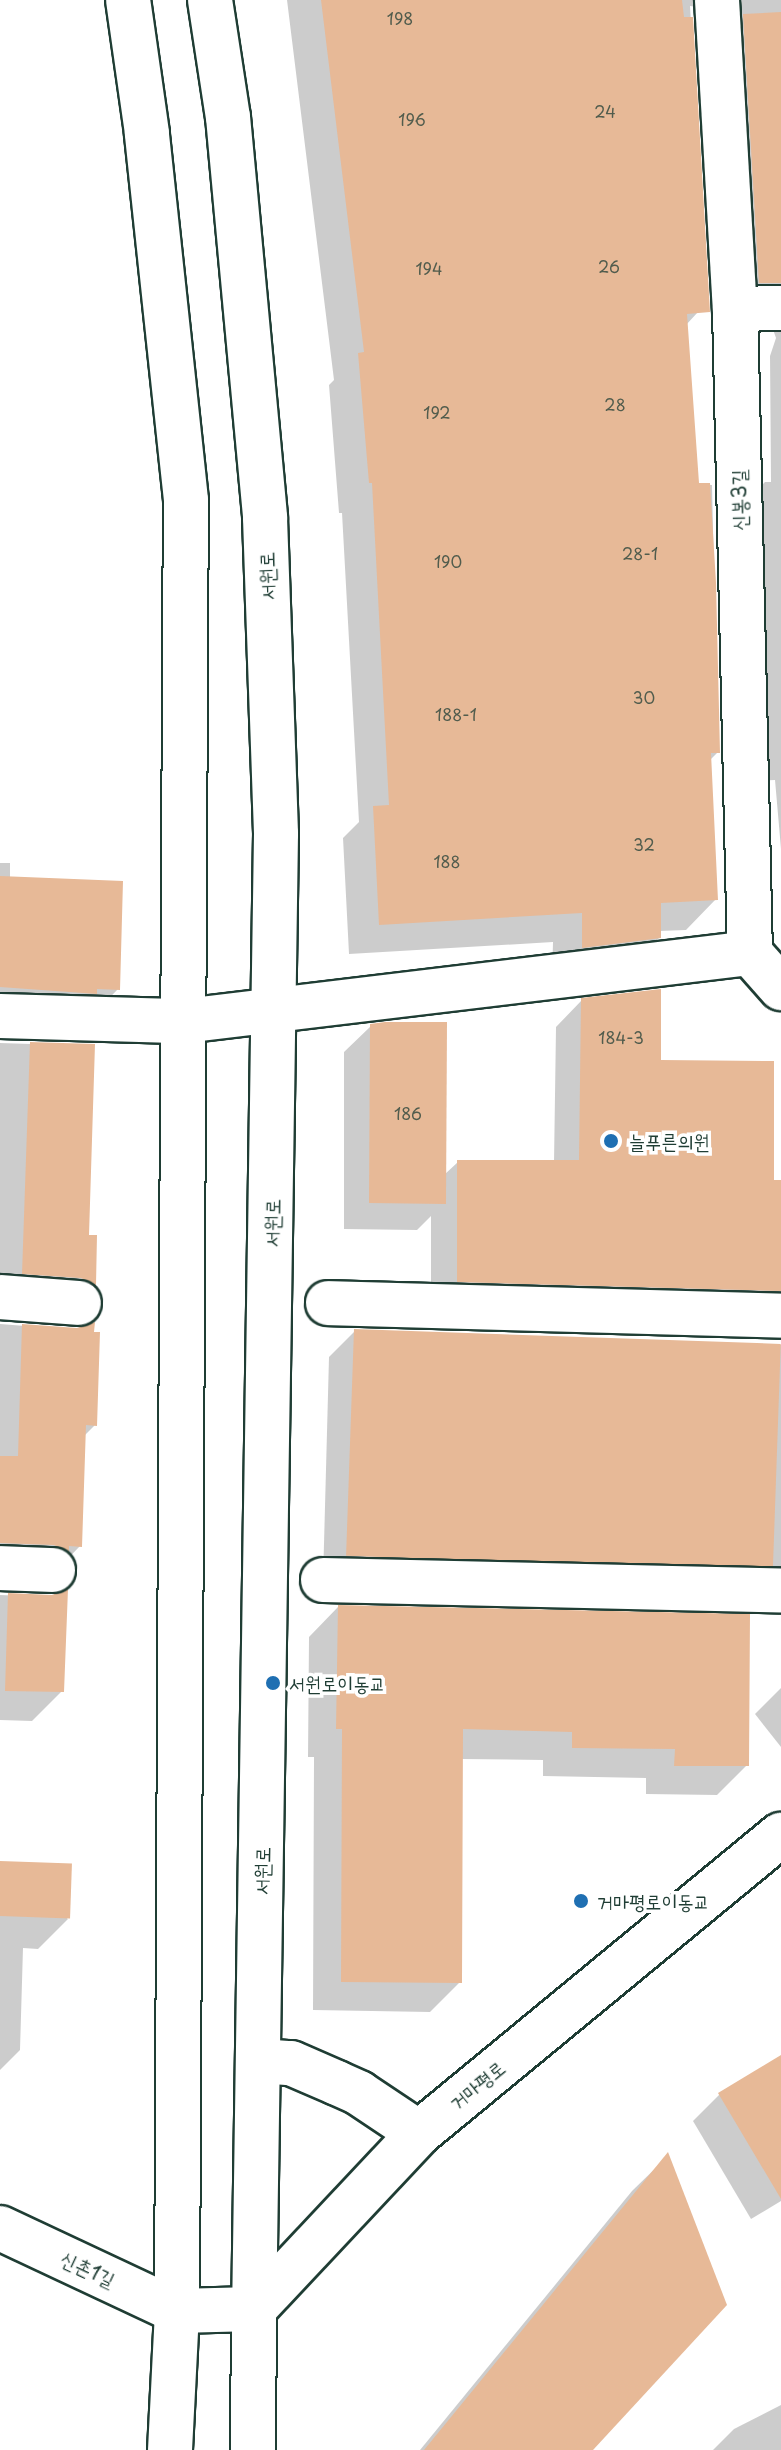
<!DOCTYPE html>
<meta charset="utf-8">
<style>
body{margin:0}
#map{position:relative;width:781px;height:2450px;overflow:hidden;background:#fff;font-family:"Playpen Sans","Poor Story",sans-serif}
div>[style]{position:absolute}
.shadow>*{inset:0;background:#0003}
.building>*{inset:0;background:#e7b997;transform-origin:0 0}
.roads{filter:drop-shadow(2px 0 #1f3d34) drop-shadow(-2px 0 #1f3d34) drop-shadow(0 2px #1f3d34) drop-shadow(0 -2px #1f3d34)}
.minor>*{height:44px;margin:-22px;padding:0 22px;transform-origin:22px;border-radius:22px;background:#fff}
.major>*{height:44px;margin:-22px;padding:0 22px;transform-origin:22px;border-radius:22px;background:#fff}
.dots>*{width:22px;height:22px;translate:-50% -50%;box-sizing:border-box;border:4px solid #fff;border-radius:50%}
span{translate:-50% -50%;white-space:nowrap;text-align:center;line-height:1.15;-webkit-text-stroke:7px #fff;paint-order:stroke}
.number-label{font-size:16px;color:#515c4d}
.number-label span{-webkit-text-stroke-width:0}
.street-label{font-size:20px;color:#1f3d34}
.poi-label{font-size:20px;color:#1f3d34}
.left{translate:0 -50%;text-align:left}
</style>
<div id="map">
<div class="shadow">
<div style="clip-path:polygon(287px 0,781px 0,781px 849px,775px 780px,741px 781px,734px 512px,765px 482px,771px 482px,770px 356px,776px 338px,769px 318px,749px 313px,697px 7px,690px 6px,707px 292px,698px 312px,686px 325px,697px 485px,712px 485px,718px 752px,709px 761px,716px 899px,686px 930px,659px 931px,659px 938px,629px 968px,552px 977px,553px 942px,349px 954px,343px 838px,359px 822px,342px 513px,339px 513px,329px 385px,334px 380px)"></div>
<div style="clip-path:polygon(0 863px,10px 863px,10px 879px,118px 989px,89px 1019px,0 1021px)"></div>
<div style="clip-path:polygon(582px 1000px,659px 1062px,772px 1182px,781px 1182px,781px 1290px,754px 1317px,431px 1307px,431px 1216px,417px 1230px,344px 1229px,344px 1052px,371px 1026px,444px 1175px,458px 1162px,554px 1162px,556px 1027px)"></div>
<div style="clip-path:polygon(0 1043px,93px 1046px,87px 1236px,95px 1237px,94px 1284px,64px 1314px,0 1303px)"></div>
<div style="clip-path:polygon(0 1324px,77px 1330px,95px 1425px,84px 1436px,80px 1546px,51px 1576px,0 1573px)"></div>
<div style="clip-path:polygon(355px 1331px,781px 1345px,781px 1588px,323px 1581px,329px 1357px)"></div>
<div style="clip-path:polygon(0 1595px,52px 1597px,62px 1691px,32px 1721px,0 1720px)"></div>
<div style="clip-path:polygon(338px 1607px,747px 1765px,717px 1795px,646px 1794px,646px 1778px,543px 1776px,543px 1760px,461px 1759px,460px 1982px,430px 2012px,313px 2010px,314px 1757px,308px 1757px,309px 1637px)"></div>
<div style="clip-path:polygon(781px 1688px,781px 1747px,755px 1714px)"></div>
<div style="clip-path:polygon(0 1863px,68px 1919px,38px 1949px,23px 1948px,20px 2050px,0 2070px)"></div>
<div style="clip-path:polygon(781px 2059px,781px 2201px,751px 2219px,693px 2121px,719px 2095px)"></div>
<div style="clip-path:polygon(668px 2156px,590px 2450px,420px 2450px,632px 2191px)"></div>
<div style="clip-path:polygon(781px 2405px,781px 2450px,713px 2450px,734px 2429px)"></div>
</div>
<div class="building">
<div style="clip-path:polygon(321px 0,682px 0,684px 17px,693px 17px,710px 312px,687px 314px,699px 483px,710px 483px,716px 583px,720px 753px,711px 753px,718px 900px,661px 903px,661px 938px,582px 948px,582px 913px,379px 925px,373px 806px,389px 805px,372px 483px,369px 483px,358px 353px,364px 352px)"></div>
<div style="clip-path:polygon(781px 12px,781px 283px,759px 283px,743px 14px)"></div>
<div style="clip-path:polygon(0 876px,123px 881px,120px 990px,97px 989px,97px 994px,0 987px)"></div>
<div style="clip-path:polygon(661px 989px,661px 1060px,774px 1061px,774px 1180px,781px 1180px,781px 1291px,457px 1282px,457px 1160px,579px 1160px,581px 998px)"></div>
<div style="clip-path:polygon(385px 1022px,447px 1022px,446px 1204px,369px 1203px,370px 1024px)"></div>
<div style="clip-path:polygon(30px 1042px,95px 1044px,89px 1235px,97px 1235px,96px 1285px,81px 1278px,22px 1274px)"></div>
<div style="clip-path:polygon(95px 1322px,94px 1332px,100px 1332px,97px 1426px,86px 1425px,82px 1547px,69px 1546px,69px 1552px,54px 1545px,0 1543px,0 1456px,18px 1456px,22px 1324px,77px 1328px)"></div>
<div style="left:354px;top:1329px;width:427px;height:227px;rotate:2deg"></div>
<div style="clip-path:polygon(68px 1589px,64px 1692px,5px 1691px,8px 1593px,52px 1595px)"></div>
<div style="clip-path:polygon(338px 1605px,750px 1614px,749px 1766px,674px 1766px,675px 1749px,572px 1748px,572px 1732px,463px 1729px,462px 1983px,341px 1982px,342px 1729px,336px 1729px)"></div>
<div style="left:0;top:1861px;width:72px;height:55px;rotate:2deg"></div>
<div style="clip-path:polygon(781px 2055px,781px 2199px,718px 2093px)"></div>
<div style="clip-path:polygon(668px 2152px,727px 2305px,593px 2450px,424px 2450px)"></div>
</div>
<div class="roads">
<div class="minor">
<div style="left:210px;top:0;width:118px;rotate:81.3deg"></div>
<div style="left:228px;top:117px;width:403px;rotate:84.7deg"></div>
<div style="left:265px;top:518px;width:316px;rotate:88deg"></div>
<div style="left:276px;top:834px;width:1475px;rotate:90.85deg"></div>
<div style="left:717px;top:0;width:310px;rotate:86.7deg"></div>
<div style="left:735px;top:309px;width:644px;rotate:88.67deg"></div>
<div style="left:750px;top:953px;width:47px;rotate:48.5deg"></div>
<div style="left:735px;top:309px;width:46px;rotate:-1.2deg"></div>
<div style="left:0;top:1016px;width:184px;rotate:1.6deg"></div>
<div style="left:184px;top:1021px;width:570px;rotate:-6.85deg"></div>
<div style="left:0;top:1297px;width:79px;rotate:4.3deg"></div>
<div style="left:328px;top:1303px;width:453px;rotate:1.6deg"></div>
<div style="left:0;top:1568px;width:53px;rotate:2.2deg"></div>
<div style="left:323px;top:1580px;width:458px;rotate:1.3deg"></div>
<div style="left:259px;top:2061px;width:32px;rotate:4deg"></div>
<div style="left:291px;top:2063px;width:50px;rotate:23.5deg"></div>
<div style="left:337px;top:2083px;width:24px;rotate:24deg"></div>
<div style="left:359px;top:2093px;width:72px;rotate:33.7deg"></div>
<div style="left:0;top:2228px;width:195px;rotate:25.1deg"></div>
<div style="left:177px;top:2311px;width:1811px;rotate:-89.72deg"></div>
<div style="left:186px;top:500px;width:369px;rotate:-96.1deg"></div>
<div style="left:147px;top:133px;width:134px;rotate:-98.1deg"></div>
</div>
<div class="major">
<div style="left:170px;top:2450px;width:139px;rotate:-87.1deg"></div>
<div style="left:177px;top:2311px;width:77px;rotate:-1.5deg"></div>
<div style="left:254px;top:2309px;width:241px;rotate:-46.8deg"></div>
<div style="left:419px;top:2133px;width:469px;rotate:-39.5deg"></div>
<div style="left:253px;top:2450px;width:141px;rotate:-89.6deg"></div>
</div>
</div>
<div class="dots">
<div style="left:611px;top:1141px;background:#1f6fb2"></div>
<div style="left:273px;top:1683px;background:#1f6fb2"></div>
<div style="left:581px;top:1901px;background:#1f6fb2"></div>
</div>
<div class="number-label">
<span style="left:400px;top:18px">198</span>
<span style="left:605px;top:111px">24</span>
<span style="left:412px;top:119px">196</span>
<span style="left:609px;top:266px">26</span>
<span style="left:429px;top:268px">194</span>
<span style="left:615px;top:404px">28</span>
<span style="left:437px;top:412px">192</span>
<span style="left:640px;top:553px">28-1</span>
<span style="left:448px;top:561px">190</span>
<span style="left:644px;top:697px">30</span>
<span style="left:456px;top:714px">188-1</span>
<span style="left:644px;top:844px">32</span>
<span style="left:447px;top:861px">188</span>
<span style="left:621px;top:1037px">184-3</span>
<span style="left:408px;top:1113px">186</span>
</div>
<div class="street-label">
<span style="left:739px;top:500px;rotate:-91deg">신봉3길</span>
<span style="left:267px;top:576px;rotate:-92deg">서원로</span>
<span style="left:272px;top:1223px;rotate:-89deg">서원로</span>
<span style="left:262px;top:1871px;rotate:-89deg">서원로</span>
<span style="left:477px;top:2085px;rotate:-39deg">거마평로</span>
<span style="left:88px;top:2269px;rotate:25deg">신촌1길</span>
</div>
<div class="poi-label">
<span class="left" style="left:629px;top:1141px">늘푸른의원</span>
<span class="left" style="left:289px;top:1683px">서원로이동교</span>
<span class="left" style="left:597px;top:1901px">거마평로이동교</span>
</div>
</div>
